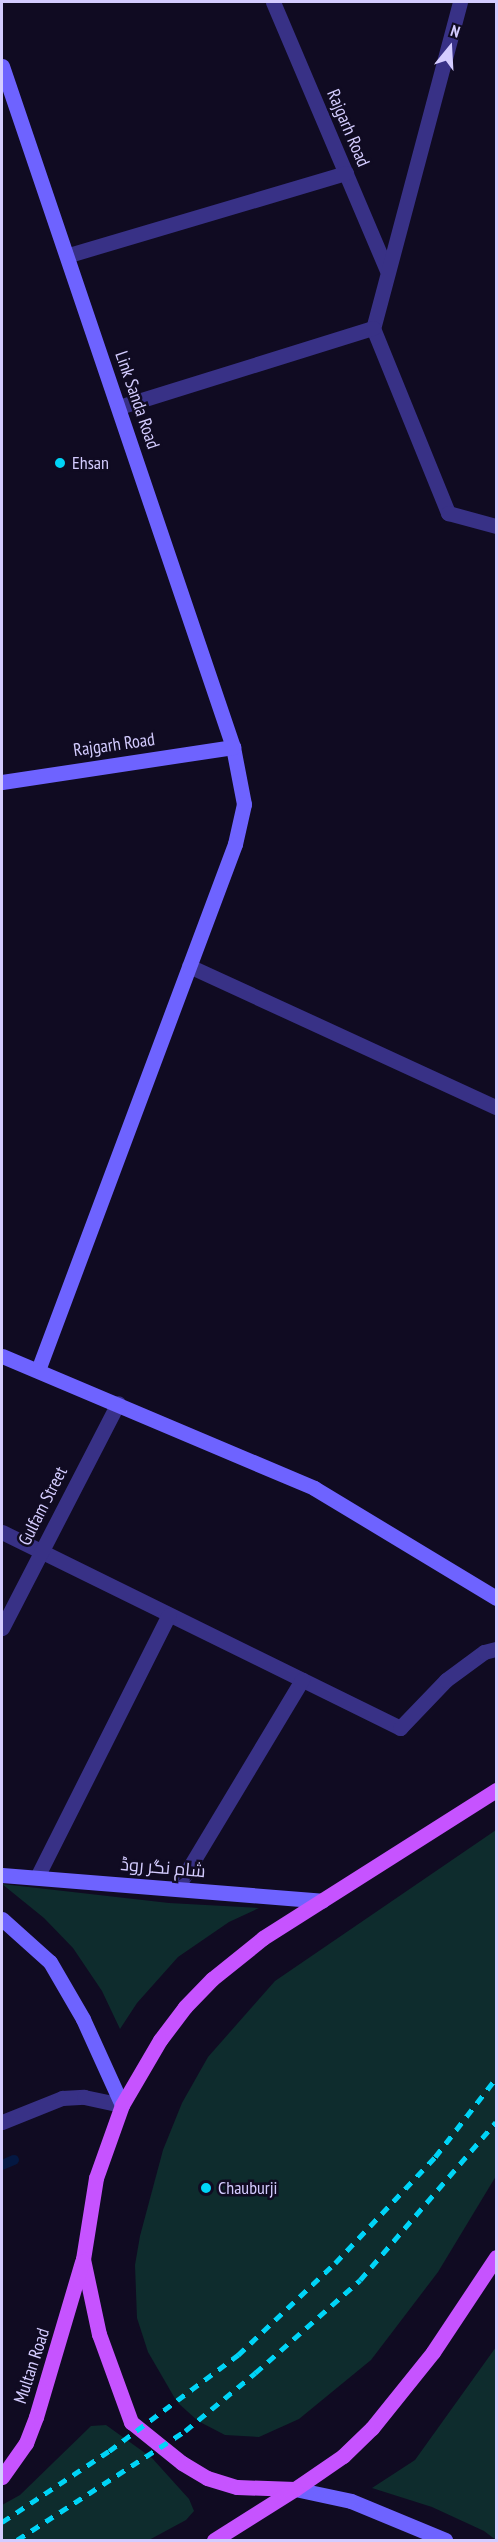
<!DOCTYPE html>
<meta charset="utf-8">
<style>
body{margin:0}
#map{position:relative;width:498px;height:2542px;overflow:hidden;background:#100b22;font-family:"PT Sans Narrow",Cairo,sans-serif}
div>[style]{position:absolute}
.green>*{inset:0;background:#0e2c2d}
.stream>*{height:10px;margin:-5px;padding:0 5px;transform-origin:5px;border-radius:5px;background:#041842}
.street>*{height:15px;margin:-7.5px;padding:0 7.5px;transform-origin:7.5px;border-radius:7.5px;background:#383186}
.secondary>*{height:15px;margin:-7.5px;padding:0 7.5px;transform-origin:7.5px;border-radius:7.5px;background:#6e63ff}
.primary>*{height:15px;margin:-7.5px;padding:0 7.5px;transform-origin:7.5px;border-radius:7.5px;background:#c653ff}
.rail>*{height:4.5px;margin-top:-2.25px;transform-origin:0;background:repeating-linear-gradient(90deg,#00d4f7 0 9px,transparent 0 17px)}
.dots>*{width:16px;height:16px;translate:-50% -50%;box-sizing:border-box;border:3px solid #100b22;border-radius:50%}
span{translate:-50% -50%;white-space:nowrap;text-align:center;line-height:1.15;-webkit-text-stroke:5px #100b22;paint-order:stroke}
.street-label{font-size:18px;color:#d4ccff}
.poi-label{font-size:18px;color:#d4ccff}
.left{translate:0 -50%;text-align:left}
.frame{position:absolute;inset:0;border:3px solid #d4ccff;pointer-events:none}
.north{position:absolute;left:420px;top:18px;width:60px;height:60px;-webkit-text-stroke:4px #100b22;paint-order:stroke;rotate:18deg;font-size:16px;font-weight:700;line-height:24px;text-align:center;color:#d4ccff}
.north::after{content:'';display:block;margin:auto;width:21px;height:27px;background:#d4ccff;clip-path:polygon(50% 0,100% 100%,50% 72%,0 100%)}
</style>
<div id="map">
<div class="green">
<div style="clip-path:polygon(496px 1830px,496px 2176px,438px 2272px,371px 2360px,299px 2419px,259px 2437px,225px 2435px,198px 2421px,177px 2402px,148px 2352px,137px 2318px,135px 2265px,140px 2236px,163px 2150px,182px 2103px,208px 2057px,275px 1981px)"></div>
<div style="clip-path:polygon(2px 1884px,169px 1903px,259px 1908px,229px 1922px,178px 1957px,137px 2003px,120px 2029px,102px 1991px,73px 1948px,44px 1918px)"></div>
<div style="clip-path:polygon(496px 2347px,496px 2540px,484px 2531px,432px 2507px,372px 2488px,415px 2460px)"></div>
<div style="clip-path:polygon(106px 2425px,152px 2458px,189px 2499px,194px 2511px,186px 2520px,149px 2540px,2px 2540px,2px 2505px,20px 2495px,91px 2426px)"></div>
</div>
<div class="stream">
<div style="left:2px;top:2165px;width:13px;rotate:-23deg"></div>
</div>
<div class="street">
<div style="left:273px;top:2px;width:291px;rotate:67deg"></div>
<div style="left:460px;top:2px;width:337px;rotate:104.9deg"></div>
<div style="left:373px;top:328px;width:200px;rotate:67.9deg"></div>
<div style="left:448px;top:513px;width:50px;rotate:15.2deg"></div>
<div style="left:69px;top:255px;width:289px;rotate:-16.5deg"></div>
<div style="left:119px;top:407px;width:266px;rotate:-17.3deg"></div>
<div style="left:189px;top:966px;width:338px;rotate:24.7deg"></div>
<div style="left:2px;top:1532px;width:444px;rotate:26.2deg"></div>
<div style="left:400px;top:1728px;width:66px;rotate:-46.2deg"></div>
<div style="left:446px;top:1680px;width:47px;rotate:-36.4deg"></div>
<div style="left:484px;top:1652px;width:12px;rotate:-14deg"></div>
<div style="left:2px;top:1628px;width:253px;rotate:-62.7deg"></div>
<div style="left:37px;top:1877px;width:293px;rotate:-63.3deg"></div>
<div style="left:177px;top:1888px;width:243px;rotate:-59deg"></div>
<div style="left:2px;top:2122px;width:65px;rotate:-21.8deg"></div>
<div style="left:62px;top:2098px;width:22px;rotate:-3deg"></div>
<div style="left:84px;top:2097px;width:39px;rotate:12deg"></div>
</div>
<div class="secondary">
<div style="left:2px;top:66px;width:719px;rotate:71.26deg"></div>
<div style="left:233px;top:747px;width:58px;rotate:79.1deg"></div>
<div style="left:244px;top:804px;width:41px;rotate:102.7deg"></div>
<div style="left:235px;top:844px;width:562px;rotate:110.53deg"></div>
<div style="left:2px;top:782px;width:234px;rotate:-8.6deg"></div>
<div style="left:2px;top:1356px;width:339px;rotate:22.9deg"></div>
<div style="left:314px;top:1488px;width:213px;rotate:31.1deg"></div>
<div style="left:2px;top:1875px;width:321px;rotate:4.6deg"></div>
<div style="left:2px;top:1919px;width:64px;rotate:41.9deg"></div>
<div style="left:50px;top:1962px;width:66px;rotate:59.9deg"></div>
<div style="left:83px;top:2019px;width:94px;rotate:65.6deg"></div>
<div style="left:295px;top:2489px;width:57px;rotate:12.1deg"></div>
<div style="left:351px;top:2501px;width:102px;rotate:22.5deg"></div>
</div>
<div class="primary">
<div style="left:496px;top:1790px;width:276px;rotate:147.6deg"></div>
<div style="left:263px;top:1938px;width:65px;rotate:141.2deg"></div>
<div style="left:212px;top:1979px;width:39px;rotate:134deg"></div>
<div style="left:185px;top:2007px;width:41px;rotate:127.1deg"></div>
<div style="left:160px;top:2040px;width:75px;rotate:120.3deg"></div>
<div style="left:122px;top:2105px;width:77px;rotate:109.6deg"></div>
<div style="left:96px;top:2178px;width:82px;rotate:99.1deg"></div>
<div style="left:83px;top:2259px;width:77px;rotate:78deg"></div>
<div style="left:99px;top:2334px;width:94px;rotate:70deg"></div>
<div style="left:131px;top:2422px;width:65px;rotate:38.8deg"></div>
<div style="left:182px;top:2463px;width:29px;rotate:31deg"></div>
<div style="left:207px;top:2478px;width:31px;rotate:17deg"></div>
<div style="left:237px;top:2487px;width:58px;rotate:2deg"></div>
<div style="left:295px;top:2489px;width:58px;rotate:-34.5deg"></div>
<div style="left:343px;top:2456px;width:40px;rotate:-44deg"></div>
<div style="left:372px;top:2428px;width:97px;rotate:-51.2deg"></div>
<div style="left:433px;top:2352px;width:114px;rotate:-56.4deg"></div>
<div style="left:2px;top:2477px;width:42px;rotate:-54.8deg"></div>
<div style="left:26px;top:2443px;width:28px;rotate:-69deg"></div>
<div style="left:36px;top:2417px;width:162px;rotate:-73.5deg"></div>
<div style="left:214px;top:2540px;width:96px;rotate:-32.2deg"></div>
</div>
<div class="rail">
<div style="left:2px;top:2522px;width:128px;rotate:-33.6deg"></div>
<div style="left:109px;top:2451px;width:161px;rotate:-36.7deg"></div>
<div style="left:238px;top:2355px;width:134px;rotate:-43.5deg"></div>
<div style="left:335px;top:2263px;width:146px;rotate:-46.7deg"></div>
<div style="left:435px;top:2157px;width:100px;rotate:-52.3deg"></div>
<div style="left:17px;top:2540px;width:200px;rotate:-33deg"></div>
<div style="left:185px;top:2431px;width:91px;rotate:-39.6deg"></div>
<div style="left:255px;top:2373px;width:140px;rotate:-41.5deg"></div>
<div style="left:360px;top:2280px;width:208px;rotate:-49.3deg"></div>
</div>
<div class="dots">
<div style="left:60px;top:463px;background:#00d4f7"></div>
<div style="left:206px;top:2188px;background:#00d4f7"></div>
</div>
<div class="street-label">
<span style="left:348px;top:128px;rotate:67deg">Rajgarh Road</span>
<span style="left:137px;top:400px;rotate:71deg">Link Sanda Road</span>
<span style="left:114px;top:745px;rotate:-8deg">Rajgarh Road</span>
<span style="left:43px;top:1506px;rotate:-63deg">Gulfam Street</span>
<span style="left:163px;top:1868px;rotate:5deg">شام نگر روڈ</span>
<span style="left:32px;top:2366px;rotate:-72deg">Multan Road</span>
</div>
<div class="poi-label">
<span class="left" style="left:72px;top:463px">Ehsan</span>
<span class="left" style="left:218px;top:2188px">Chauburji</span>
</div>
<div class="frame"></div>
<div class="north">N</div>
</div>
